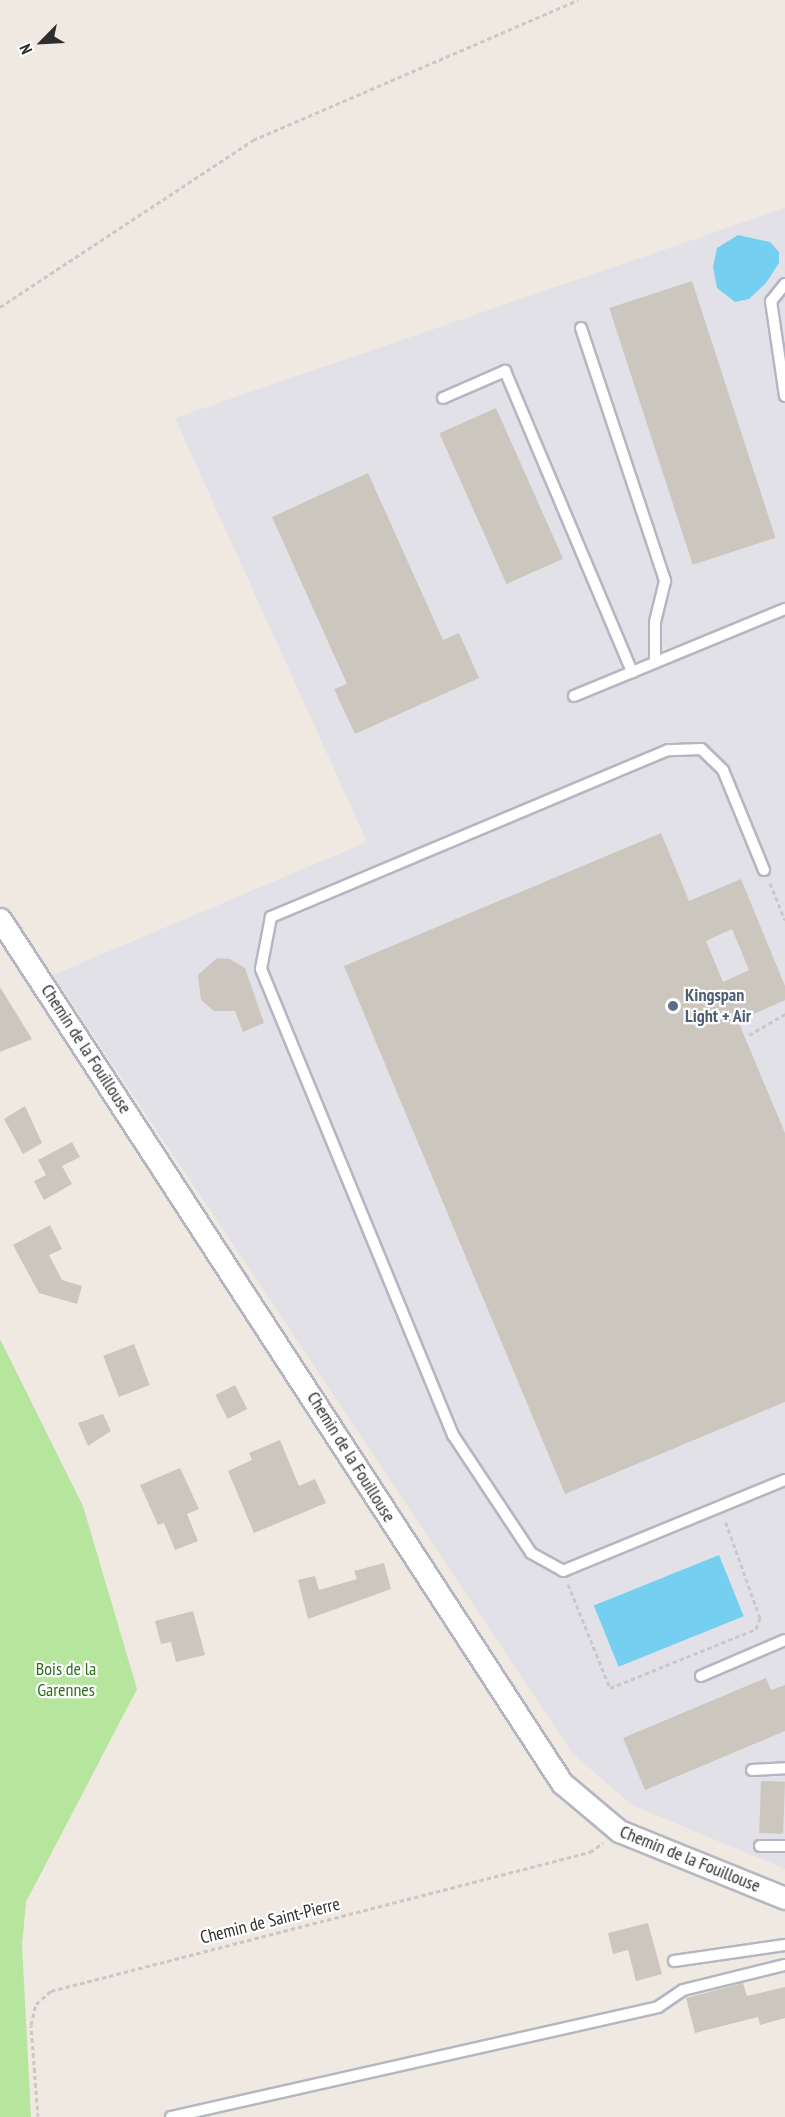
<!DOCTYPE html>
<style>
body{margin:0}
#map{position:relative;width:785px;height:2117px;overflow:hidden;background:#efe9e1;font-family:"PT Sans Narrow",sans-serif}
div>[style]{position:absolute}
.industrial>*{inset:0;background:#e3e1e8}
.green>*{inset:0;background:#b6e59e}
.water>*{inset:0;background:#75cff0;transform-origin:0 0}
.building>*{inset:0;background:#cbc7bf;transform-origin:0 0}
.path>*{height:3px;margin-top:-1.5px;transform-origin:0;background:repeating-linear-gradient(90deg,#c9c9c9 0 4.5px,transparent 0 7.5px)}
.roads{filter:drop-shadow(2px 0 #b4b7c1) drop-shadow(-2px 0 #b4b7c1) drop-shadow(0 2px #b4b7c1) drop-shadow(0 -2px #b4b7c1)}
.service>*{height:10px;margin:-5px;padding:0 5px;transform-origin:5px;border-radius:5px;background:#fff}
.minor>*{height:21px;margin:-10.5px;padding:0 10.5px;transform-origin:10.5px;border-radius:10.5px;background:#fff}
.dots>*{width:16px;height:16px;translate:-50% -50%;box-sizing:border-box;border:3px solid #fff;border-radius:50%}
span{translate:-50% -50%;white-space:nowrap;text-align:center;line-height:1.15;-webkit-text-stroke:4.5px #fff;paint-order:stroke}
.service-label{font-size:18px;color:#4e5e75;font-weight:700}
.left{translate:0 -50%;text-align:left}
.street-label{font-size:18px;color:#2e2e2e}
.park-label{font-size:18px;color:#2c6e1b}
.north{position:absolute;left:12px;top:12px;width:60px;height:60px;-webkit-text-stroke:4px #fff;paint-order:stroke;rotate:246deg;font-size:16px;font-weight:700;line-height:24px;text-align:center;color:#2e2e2e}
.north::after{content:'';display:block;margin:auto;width:21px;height:27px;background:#2e2e2e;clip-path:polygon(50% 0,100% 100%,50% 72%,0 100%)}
</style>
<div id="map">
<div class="industrial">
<div style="clip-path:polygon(785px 208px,785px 1869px,632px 1805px,573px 1754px,53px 975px,367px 842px,175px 418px)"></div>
</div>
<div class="green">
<div style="clip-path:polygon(0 1339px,83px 1506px,137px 1689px,26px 1902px,22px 1945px,31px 2117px,0 2117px)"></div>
</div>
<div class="water">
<div style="clip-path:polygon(738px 235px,770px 242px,779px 252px,779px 263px,766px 283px,749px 299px,735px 302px,717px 288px,713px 267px,717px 248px)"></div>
<div style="left:719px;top:1555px;width:66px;height:135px;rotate:68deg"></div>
</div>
<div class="building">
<div style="left:692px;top:281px;width:270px;height:87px;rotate:72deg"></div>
<div style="left:496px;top:408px;width:165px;height:62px;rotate:66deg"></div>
<div style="clip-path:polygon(368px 473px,443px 640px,459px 633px,479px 678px,355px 734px,334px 689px,347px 684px,272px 517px)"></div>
<div style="clip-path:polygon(evenodd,661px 833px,689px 901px,741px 879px,785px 986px,785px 1000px,738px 1021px,785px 1133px,785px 1402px,565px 1494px,344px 966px,661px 833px,732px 929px,749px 970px,723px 982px,706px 941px,732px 929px)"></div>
<div style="clip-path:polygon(217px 958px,230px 959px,245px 968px,264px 1023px,243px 1032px,235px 1011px,214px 1011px,201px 1000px,198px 975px)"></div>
<div style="clip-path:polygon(0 987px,32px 1039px,0 1052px)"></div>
<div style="clip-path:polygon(25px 1106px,42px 1143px,23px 1154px,4px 1119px)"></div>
<div style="clip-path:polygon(72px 1142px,80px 1157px,62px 1166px,72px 1184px,44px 1200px,34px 1181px,46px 1175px,38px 1160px)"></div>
<div style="clip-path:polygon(50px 1225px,62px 1249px,49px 1255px,62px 1280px,82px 1286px,77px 1304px,39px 1293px,13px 1245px)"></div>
<div style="left:134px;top:1344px;width:44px;height:33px;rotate:69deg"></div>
<div style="left:235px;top:1385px;width:27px;height:22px;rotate:63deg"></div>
<div style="clip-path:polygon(103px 1414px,111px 1431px,88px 1446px,78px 1423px)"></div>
<div style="clip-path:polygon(280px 1440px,299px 1486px,315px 1479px,326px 1503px,254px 1533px,228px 1471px,252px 1460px,249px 1453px)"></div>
<div style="clip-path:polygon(180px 1468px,199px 1509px,187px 1514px,198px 1541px,175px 1550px,164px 1523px,158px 1525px,140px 1485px)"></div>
<div style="clip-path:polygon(384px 1563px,391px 1589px,308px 1619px,298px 1580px,315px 1576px,319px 1590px,357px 1579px,354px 1571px)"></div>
<div style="clip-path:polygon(193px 1611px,205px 1655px,176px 1662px,171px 1642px,161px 1644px,155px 1621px)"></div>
<div style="clip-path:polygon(766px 1678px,771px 1690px,785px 1685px,785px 1731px,645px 1790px,623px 1738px)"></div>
<div style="left:761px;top:1781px;width:24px;height:52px;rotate:2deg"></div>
<div style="clip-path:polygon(648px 1923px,662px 1974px,636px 1981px,628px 1950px,613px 1954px,608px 1933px)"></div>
<div style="clip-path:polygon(743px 1983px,747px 1996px,785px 1987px,785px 2018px,760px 2025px,758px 2017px,695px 2033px,686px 1998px)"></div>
</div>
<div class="path">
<div style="left:0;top:307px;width:303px;rotate:-33.4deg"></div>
<div style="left:253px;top:140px;width:354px;rotate:-23.3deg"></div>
<div style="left:770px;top:883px;width:40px;rotate:68deg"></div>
<div style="left:749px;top:1035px;width:42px;rotate:-30.3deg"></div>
<div style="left:568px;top:1584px;width:112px;rotate:68deg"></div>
<div style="left:610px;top:1688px;width:157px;rotate:-22deg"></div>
<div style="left:756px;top:1629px;width:12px;rotate:-70deg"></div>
<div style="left:760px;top:1618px;width:104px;rotate:-109.7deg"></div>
<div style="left:38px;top:2117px;width:92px;rotate:-94.4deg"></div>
<div style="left:31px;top:2025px;width:22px;rotate:-77deg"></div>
<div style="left:36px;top:2004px;width:20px;rotate:-41deg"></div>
<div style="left:51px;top:1991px;width:557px;rotate:-14.46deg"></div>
<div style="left:590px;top:1852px;width:16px;rotate:-35deg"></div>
</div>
<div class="roads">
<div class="service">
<div style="left:785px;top:284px;width:22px;rotate:129deg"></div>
<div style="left:771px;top:301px;width:96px;rotate:81.6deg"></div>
<div style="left:581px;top:328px;width:267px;rotate:71.6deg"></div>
<div style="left:665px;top:581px;width:42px;rotate:103.7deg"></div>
<div style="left:655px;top:622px;width:40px;rotate:90deg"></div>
<div style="left:443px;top:398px;width:68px;rotate:-23.5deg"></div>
<div style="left:505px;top:371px;width:327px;rotate:67.1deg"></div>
<div style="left:574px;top:696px;width:228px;rotate:-22.4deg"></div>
<div style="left:764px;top:870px;width:108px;rotate:-112.3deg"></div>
<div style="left:723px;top:770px;width:30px;rotate:-136deg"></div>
<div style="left:701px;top:749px;width:33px;rotate:178deg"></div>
<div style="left:668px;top:750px;width:431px;rotate:157.2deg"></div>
<div style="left:271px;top:917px;width:53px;rotate:100.9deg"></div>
<div style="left:261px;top:969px;width:504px;rotate:67.61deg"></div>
<div style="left:453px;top:1435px;width:141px;rotate:56.5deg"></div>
<div style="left:531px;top:1553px;width:37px;rotate:29deg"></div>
<div style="left:563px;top:1571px;width:240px;rotate:-22.3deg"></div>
<div style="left:701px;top:1676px;width:91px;rotate:-23.2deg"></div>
<div style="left:752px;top:1770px;width:33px;rotate:-3deg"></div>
<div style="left:760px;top:1846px;width:25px"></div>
<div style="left:674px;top:1961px;width:112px;rotate:-8.2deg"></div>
<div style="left:171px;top:2117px;width:499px;rotate:-12.7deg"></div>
<div style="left:658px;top:2007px;width:30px;rotate:-34deg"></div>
<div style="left:683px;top:1990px;width:105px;rotate:-13.8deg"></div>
</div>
<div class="minor">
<div style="left:0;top:919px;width:1031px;rotate:56.96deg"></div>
<div style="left:562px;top:1783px;width:75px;rotate:40.1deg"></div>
<div style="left:619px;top:1831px;width:179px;rotate:22deg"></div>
</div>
</div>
<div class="dots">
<div style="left:673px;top:1006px;background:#5c6f8a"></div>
</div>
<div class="service-label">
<span class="left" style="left:685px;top:1006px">Kingspan<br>Light + Air</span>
</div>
<div class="street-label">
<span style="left:86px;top:1049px;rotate:57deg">Chemin de la Fouillouse</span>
<span style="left:351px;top:1457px;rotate:58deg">Chemin de la Fouillouse</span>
<span style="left:690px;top:1859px;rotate:22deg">Chemin de la Fouillouse</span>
<span style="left:270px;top:1921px;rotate:-14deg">Chemin de Saint-Pierre</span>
</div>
<div class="park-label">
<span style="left:66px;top:1680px">Bois de la<br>Garennes</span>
</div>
<div class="north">N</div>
</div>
